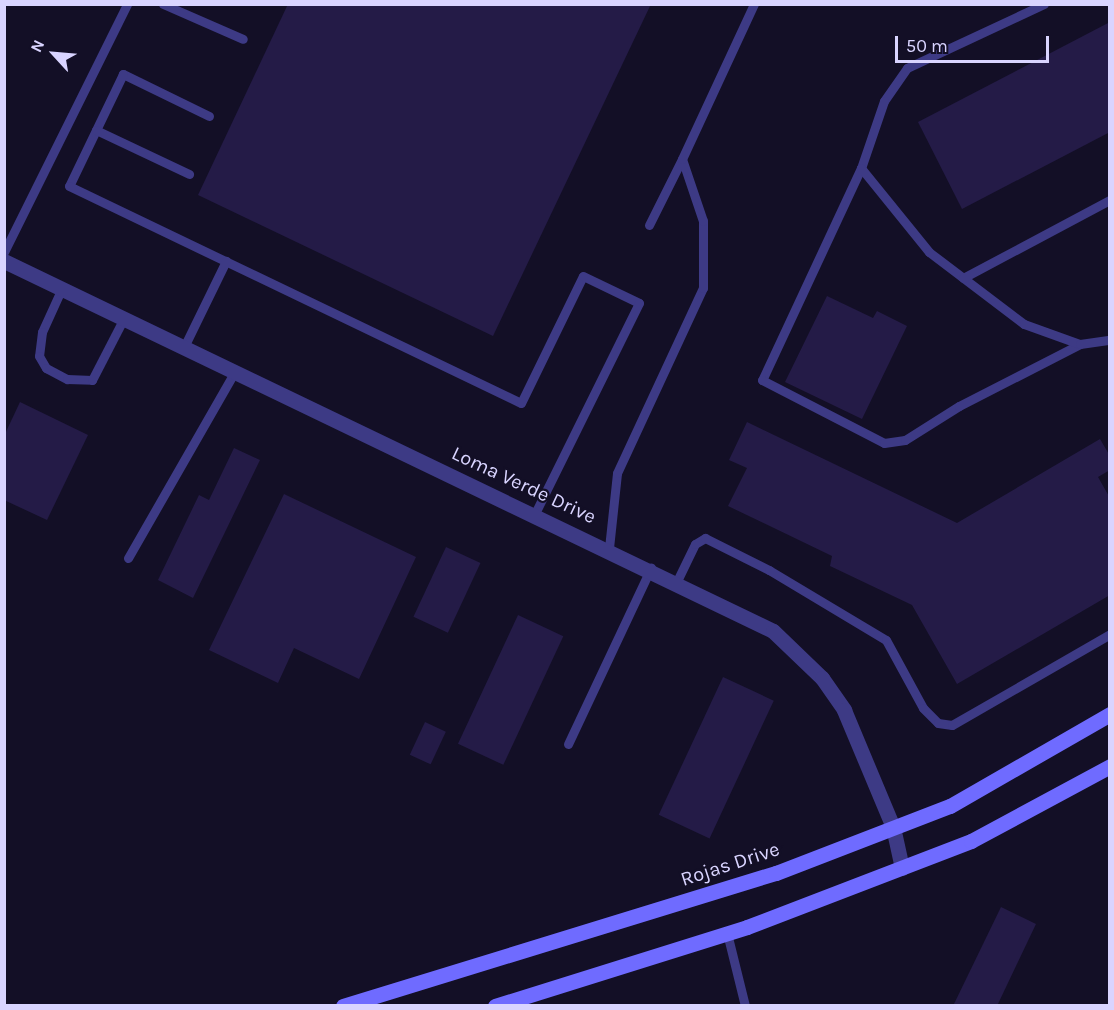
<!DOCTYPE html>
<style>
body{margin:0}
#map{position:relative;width:1114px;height:1010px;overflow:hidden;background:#130f26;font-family:Karla,sans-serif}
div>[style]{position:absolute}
.building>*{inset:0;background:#241b47;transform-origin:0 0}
.service>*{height:9px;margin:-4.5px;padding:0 4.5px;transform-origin:4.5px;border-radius:4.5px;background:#3d3a85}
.tertiary>*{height:15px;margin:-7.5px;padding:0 7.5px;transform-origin:7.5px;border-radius:7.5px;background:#3d3a85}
.secondary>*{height:15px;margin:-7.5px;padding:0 7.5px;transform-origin:7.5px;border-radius:7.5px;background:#6f6bff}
span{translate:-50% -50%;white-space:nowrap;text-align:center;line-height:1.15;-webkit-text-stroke:4.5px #130f26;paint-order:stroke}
.street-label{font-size:20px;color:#d9d4ff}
.frame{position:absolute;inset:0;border:6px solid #d9d4ff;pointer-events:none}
.north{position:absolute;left:24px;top:24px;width:60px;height:60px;-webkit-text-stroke:4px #130f26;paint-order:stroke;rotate:296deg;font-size:16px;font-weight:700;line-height:24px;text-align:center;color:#d9d4ff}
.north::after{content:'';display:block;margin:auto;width:21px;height:27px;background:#d9d4ff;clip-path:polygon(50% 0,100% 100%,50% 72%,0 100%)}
.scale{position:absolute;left:895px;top:36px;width:154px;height:27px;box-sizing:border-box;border:3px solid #d9d4ff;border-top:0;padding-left:8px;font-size:18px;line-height:21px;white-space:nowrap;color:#d9d4ff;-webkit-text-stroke:4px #130f26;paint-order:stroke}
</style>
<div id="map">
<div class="building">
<div style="clip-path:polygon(288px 4px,651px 4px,493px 336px,198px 195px)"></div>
<div style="clip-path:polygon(1110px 22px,1110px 132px,962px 209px,918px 122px)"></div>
<div style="clip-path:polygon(827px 296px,873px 318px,877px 311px,907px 326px,862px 419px,785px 382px)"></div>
<div style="clip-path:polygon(20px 402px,88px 435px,47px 520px,4px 500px,4px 436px)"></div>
<div style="clip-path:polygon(747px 422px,957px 523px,1100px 439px,1110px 456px,1110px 470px,1098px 477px,1110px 498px,1110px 595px,957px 684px,912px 605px,830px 566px,832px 556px,728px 506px,747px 468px,729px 460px)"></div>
<div style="clip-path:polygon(234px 448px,260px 460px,193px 598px,158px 580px,199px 495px,209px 500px)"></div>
<div style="clip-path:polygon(284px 494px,416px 557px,359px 679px,294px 648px,278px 683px,209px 650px)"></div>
<div style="left:446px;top:547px;width:38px;height:77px;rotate:25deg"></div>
<div style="left:518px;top:615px;width:50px;height:142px;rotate:25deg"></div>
<div style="left:723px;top:677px;width:56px;height:152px;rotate:25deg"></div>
<div style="left:425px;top:722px;width:23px;height:36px;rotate:25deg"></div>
<div style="clip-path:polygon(1001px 907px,1036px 924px,997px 1006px,953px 1006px)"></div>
</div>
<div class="service">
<div style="left:163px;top:4px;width:87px;rotate:23.6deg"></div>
<div style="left:1044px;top:4px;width:151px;rotate:155deg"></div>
<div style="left:907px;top:68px;width:40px;rotate:124.9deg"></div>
<div style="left:884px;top:101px;width:71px;rotate:108.9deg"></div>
<div style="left:861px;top:168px;width:234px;rotate:115deg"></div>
<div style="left:762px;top:380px;width:137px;rotate:27.3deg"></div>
<div style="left:884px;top:443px;width:21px;rotate:-8deg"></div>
<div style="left:905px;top:440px;width:64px;rotate:-32.2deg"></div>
<div style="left:959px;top:406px;width:136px;rotate:-27.1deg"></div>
<div style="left:209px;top:116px;width:96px;rotate:-154deg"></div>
<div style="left:123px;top:74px;width:124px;rotate:115.7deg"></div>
<div style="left:69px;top:186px;width:501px;rotate:25.65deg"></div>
<div style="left:521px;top:403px;width:141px;rotate:-64deg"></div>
<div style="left:583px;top:276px;width:62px;rotate:25.7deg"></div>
<div style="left:639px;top:303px;width:234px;rotate:116.3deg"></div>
<div style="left:96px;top:130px;width:103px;rotate:25.3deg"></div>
<div style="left:861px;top:168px;width:108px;rotate:51deg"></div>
<div style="left:929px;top:252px;width:119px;rotate:37.2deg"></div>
<div style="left:1024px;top:324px;width:59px;rotate:19.7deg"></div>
<div style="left:1080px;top:344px;width:30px;rotate:-8deg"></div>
<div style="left:649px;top:225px;width:74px;rotate:-63.4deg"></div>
<div style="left:4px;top:252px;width:277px;rotate:-63.6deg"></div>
<div style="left:963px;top:278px;width:166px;rotate:-28deg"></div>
<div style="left:62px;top:288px;width:48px;rotate:114.4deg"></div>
<div style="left:42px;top:332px;width:24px;rotate:97deg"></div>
<div style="left:39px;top:356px;width:14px;rotate:60deg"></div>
<div style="left:46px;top:368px;width:24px;rotate:28deg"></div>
<div style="left:67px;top:379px;width:25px;rotate:2deg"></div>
<div style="left:92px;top:380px;width:70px;rotate:-62.7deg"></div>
<div style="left:184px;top:347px;width:96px;rotate:-64deg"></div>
<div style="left:609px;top:548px;width:75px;rotate:-83.9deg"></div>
<div style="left:617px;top:473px;width:204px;rotate:-65.1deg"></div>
<div style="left:703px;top:288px;width:67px;rotate:-90deg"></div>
<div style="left:703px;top:221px;width:65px;rotate:-108.7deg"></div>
<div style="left:682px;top:159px;width:171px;rotate:-65.1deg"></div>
<div style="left:128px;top:558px;width:215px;rotate:-60.2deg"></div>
<div style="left:677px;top:581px;width:41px;rotate:-64.1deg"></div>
<div style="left:695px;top:544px;width:12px;rotate:-31deg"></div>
<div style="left:705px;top:538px;width:72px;rotate:26.6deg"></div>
<div style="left:769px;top:570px;width:136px;rotate:30.9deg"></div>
<div style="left:886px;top:640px;width:77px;rotate:61.4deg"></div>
<div style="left:923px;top:708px;width:21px;rotate:45deg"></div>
<div style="left:938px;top:723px;width:14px;rotate:8deg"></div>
<div style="left:952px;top:725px;width:182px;rotate:-29.9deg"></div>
<div style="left:568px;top:744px;width:195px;rotate:-64.8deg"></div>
<div style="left:727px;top:933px;width:75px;rotate:76.1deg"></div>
</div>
<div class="tertiary">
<div style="left:4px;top:261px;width:853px;rotate:25.69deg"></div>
<div style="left:773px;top:631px;width:68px;rotate:43.8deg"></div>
<div style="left:822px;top:678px;width:39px;rotate:55deg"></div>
<div style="left:844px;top:710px;width:127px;rotate:67.3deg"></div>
<div style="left:893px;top:827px;width:42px;rotate:77.6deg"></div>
</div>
<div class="secondary">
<div style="left:343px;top:1006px;width:453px;rotate:-17.1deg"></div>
<div style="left:776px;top:873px;width:186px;rotate:-21.1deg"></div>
<div style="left:950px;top:806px;width:185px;rotate:-29.9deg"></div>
<div style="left:495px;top:1006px;width:264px;rotate:-17.4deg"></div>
<div style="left:747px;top:927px;width:240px;rotate:-21deg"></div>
<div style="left:971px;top:841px;width:158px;rotate:-28.3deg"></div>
</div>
<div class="street-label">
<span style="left:524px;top:485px;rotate:25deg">Loma Verde Drive</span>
<span style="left:730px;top:864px;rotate:-18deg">Rojas Drive</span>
</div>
<div class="frame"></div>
<div class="north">N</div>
<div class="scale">50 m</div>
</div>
